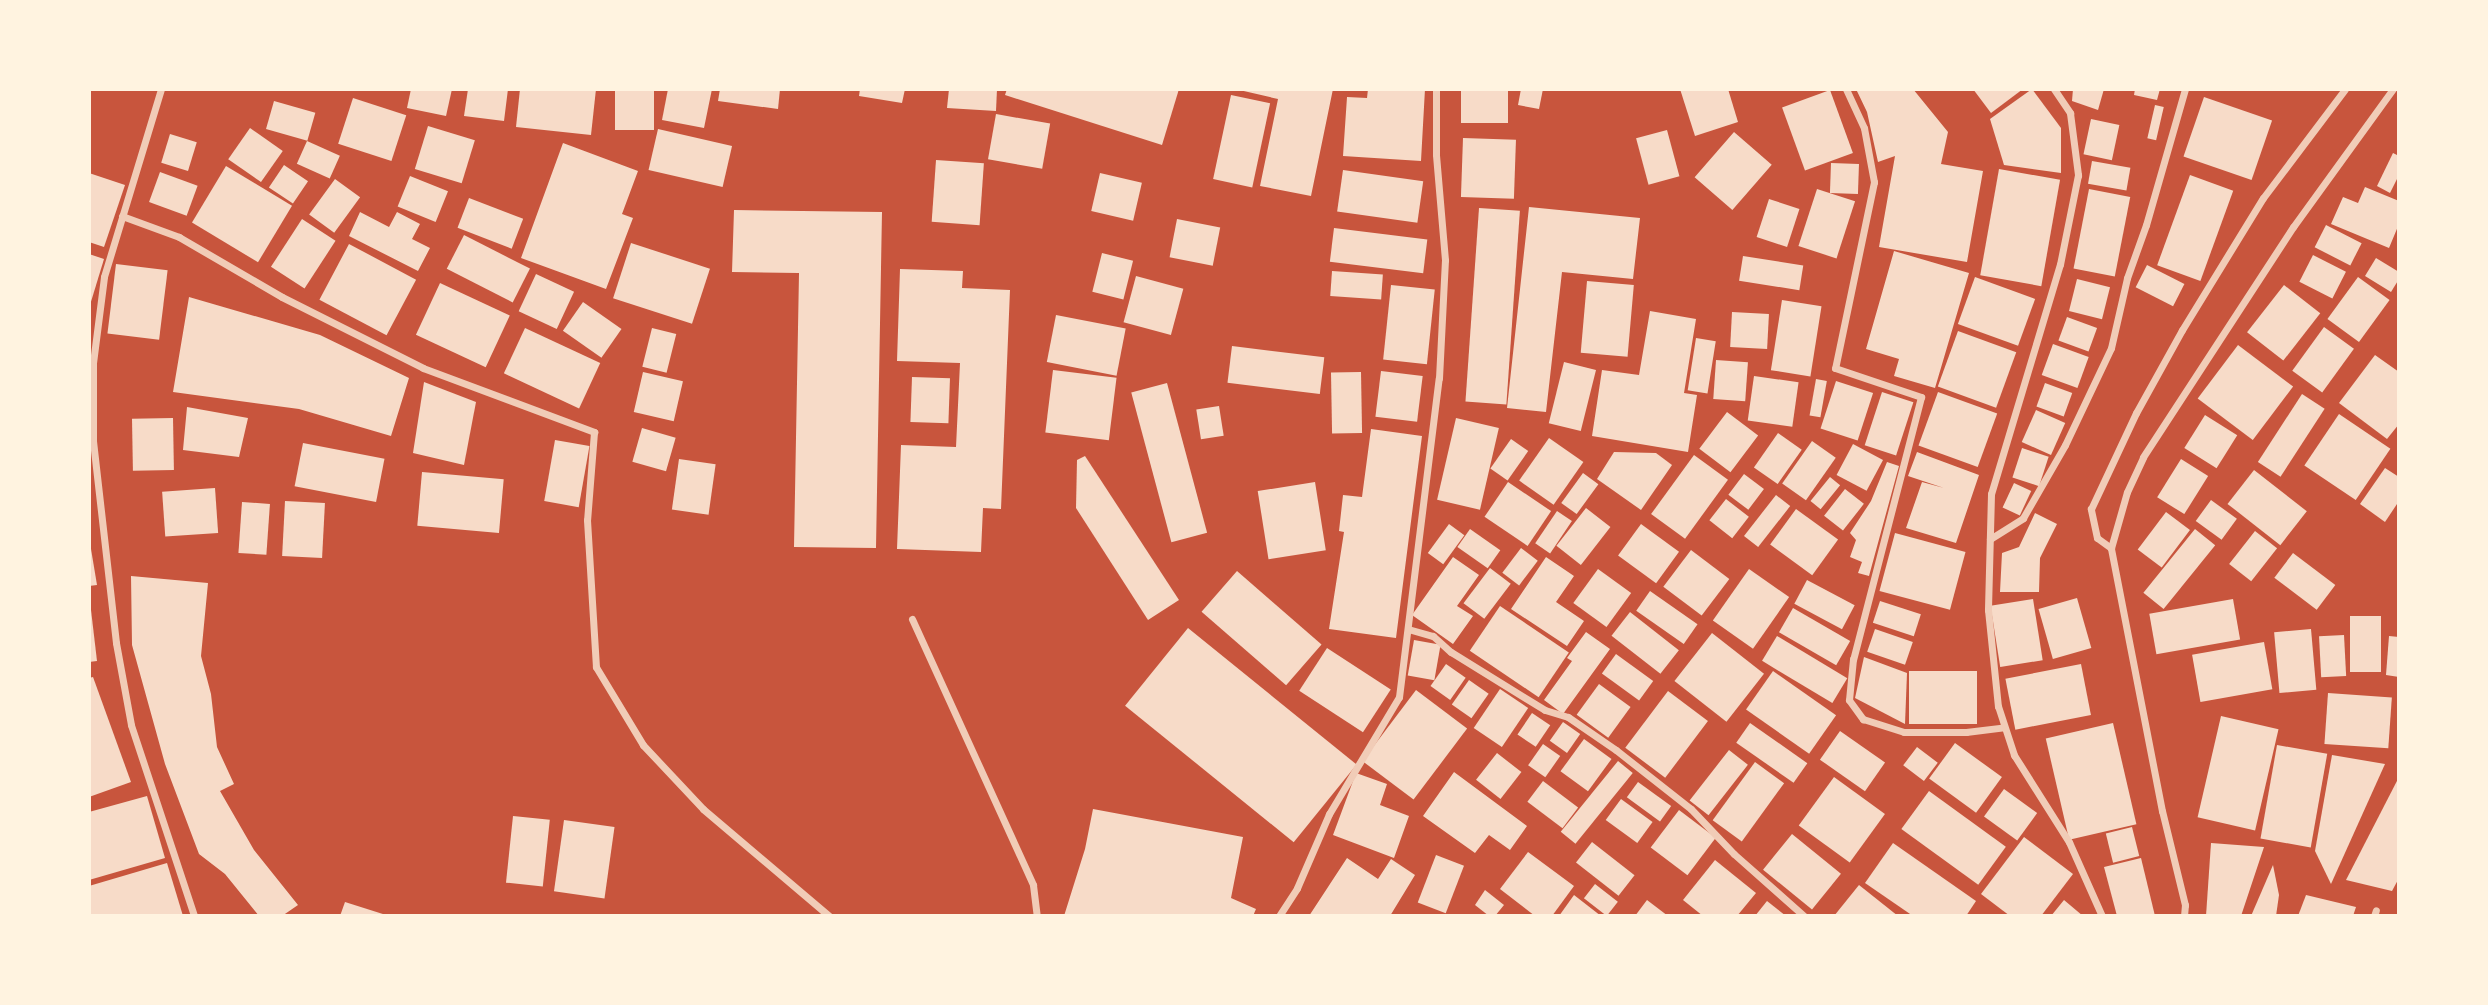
<!DOCTYPE html>
<style>
body{margin:0}
#map{position:relative;width:2488px;height:1005px;overflow:hidden;background:#c8553d;font-family:"Fira Sans Condensed",sans-serif}
div>[style]{position:absolute}
.building>*{inset:0;background:#f7dbc8;transform-origin:0 0}
.minor>*{height:7px;margin:-3.5px;padding:0 3.5px;transform-origin:3.5px;border-radius:3.5px;background:#f1ccb7}
span{translate:-50% -50%;white-space:nowrap;text-align:center;line-height:1.15;-webkit-text-stroke:5px #fff3e0;paint-order:stroke}
.frame{position:absolute;inset:0;border:91px solid #fff3e0;pointer-events:none}
</style>
<div id="map">
<div class="building">
<div style="clip-path:polygon(411px 89px,452px 89px,446px 116px,407px 108px)"></div>
<div style="clip-path:polygon(468px 89px,508px 89px,504px 121px,464px 116px)"></div>
<div style="clip-path:polygon(520px 89px,596px 89px,591px 135px,516px 127px)"></div>
<div style="left:615px;top:89px;width:39px;height:41px"></div>
<div style="clip-path:polygon(668px 89px,712px 89px,704px 128px,662px 120px)"></div>
<div style="clip-path:polygon(720px 89px,780px 89px,778px 109px,718px 101px)"></div>
<div style="clip-path:polygon(860px 89px,905px 89px,902px 103px,859px 96px)"></div>
<div style="clip-path:polygon(949px 89px,997px 89px,996px 111px,947px 108px)"></div>
<div style="clip-path:polygon(1007px 89px,1179px 89px,1162px 145px,1005px 95px)"></div>
<div style="clip-path:polygon(1235px 89px,1333px 89px,1311px 196px,1260px 186px,1278px 99px)"></div>
<div style="clip-path:polygon(1368px 89px,1425px 89px,1421px 161px,1343px 156px,1347px 97px,1367px 98px)"></div>
<div style="left:1461px;top:89px;width:47px;height:34px"></div>
<div style="clip-path:polygon(1521px 89px,1543px 89px,1539px 109px,1518px 105px)"></div>
<div style="clip-path:polygon(1680px 89px,1728px 89px,1738px 122px,1695px 136px)"></div>
<div style="clip-path:polygon(1856px 89px,1913px 89px,1948px 132px,1941px 164px,1983px 171px,1967px 262px,1879px 247px,1895px 156px,1878px 162px,1867px 112px)"></div>
<div style="clip-path:polygon(1973px 89px,2023px 89px,1991px 113px)"></div>
<div style="clip-path:polygon(2032px 89px,2061px 128px,2061px 173px,2004px 165px,1990px 119px)"></div>
<div style="clip-path:polygon(2073px 89px,2104px 89px,2098px 110px,2072px 101px)"></div>
<div style="clip-path:polygon(2135px 89px,2160px 89px,2157px 100px,2134px 95px)"></div>
<div style="left:1830px;top:90px;width:67px;height:51px;rotate:70deg"></div>
<div style="left:1231px;top:95px;width:40px;height:86px;rotate:12deg"></div>
<div style="left:2204px;top:97px;width:72px;height:63px;rotate:19deg"></div>
<div style="left:353px;top:98px;width:56px;height:48px;rotate:18deg"></div>
<div style="left:274px;top:101px;width:43px;height:29px;rotate:16deg"></div>
<div style="left:2155px;top:105px;width:9px;height:34px;rotate:13deg"></div>
<div style="left:996px;top:114px;width:55px;height:46px;rotate:10deg"></div>
<div style="left:2091px;top:119px;width:29px;height:36px;rotate:12deg"></div>
<div style="left:428px;top:126px;width:49px;height:45px;rotate:17deg"></div>
<div style="left:250px;top:128px;width:40px;height:38px;rotate:35deg"></div>
<div style="left:658px;top:129px;width:76px;height:42px;rotate:13deg"></div>
<div style="left:1667px;top:130px;width:48px;height:32px;rotate:75deg"></div>
<div style="left:1734px;top:132px;width:50px;height:60px;rotate:41deg"></div>
<div style="left:170px;top:134px;width:28px;height:30px;rotate:17deg"></div>
<div style="left:1463px;top:138px;width:53px;height:59px;rotate:2deg"></div>
<div style="left:307px;top:141px;width:36px;height:25px;rotate:24deg"></div>
<div style="clip-path:polygon(563px 143px,638px 171px,622px 214px,633px 218px,606px 289px,521px 258px)"></div>
<div style="clip-path:polygon(2393px 153px,2399px 156px,2399px 175px,2390px 193px,2377px 186px)"></div>
<div style="left:936px;top:160px;width:48px;height:62px;rotate:4deg"></div>
<div style="left:2092px;top:161px;width:39px;height:23px;rotate:10deg"></div>
<div style="left:1831px;top:163px;width:28px;height:30px;rotate:2deg"></div>
<div style="left:284px;top:165px;width:29px;height:27px;rotate:34deg"></div>
<div style="left:226px;top:166px;width:77px;height:66px;rotate:31deg"></div>
<div style="left:1999px;top:169px;width:62px;height:108px;rotate:10deg"></div>
<div style="left:1343px;top:170px;width:81px;height:42px;rotate:8deg"></div>
<div style="left:160px;top:172px;width:40px;height:32px;rotate:20deg"></div>
<div style="clip-path:polygon(89px 173px,125px 185px,104px 247px,89px 242px)"></div>
<div style="left:1100px;top:173px;width:43px;height:39px;rotate:13deg"></div>
<div style="left:2190px;top:175px;width:46px;height:96px;rotate:20deg"></div>
<div style="left:410px;top:176px;width:41px;height:33px;rotate:22deg"></div>
<div style="left:335px;top:179px;width:31px;height:44px;rotate:36deg"></div>
<div style="clip-path:polygon(2365px 187px,2399px 201px,2399px 224px,2389px 248px,2331px 224px,2343px 197px,2358px 203px)"></div>
<div style="left:1817px;top:189px;width:40px;height:60px;rotate:18deg"></div>
<div style="left:2089px;top:189px;width:42px;height:81px;rotate:11deg"></div>
<div style="left:469px;top:198px;width:58px;height:32px;rotate:21deg"></div>
<div style="left:1769px;top:199px;width:32px;height:40px;rotate:18deg"></div>
<div style="clip-path:polygon(1529px 207px,1640px 218px,1633px 279px,1562px 272px,1546px 412px,1507px 408px)"></div>
<div style="left:1479px;top:208px;width:41px;height:194px;rotate:4deg"></div>
<div style="clip-path:polygon(734px 210px,882px 212px,876px 548px,794px 547px,799px 273px,732px 272px)"></div>
<div style="clip-path:polygon(360px 212px,389px 227px,397px 212px,420px 224px,412px 239px,430px 248px,418px 271px,349px 236px)"></div>
<div style="left:302px;top:219px;width:40px;height:57px;rotate:33deg"></div>
<div style="left:1177px;top:219px;width:44px;height:39px;rotate:11deg"></div>
<div style="left:2326px;top:225px;width:40px;height:25px;rotate:27deg"></div>
<div style="left:1334px;top:228px;width:94px;height:34px;rotate:7deg"></div>
<div style="left:464px;top:235px;width:74px;height:38px;rotate:27deg"></div>
<div style="left:631px;top:243px;width:83px;height:58px;rotate:18deg"></div>
<div style="left:349px;top:244px;width:76px;height:63px;rotate:28deg"></div>
<div style="clip-path:polygon(1894px 251px,1969px 273px,1935px 388px,1894px 376px,1899px 359px,1866px 349px)"></div>
<div style="left:1102px;top:253px;width:32px;height:40px;rotate:14deg"></div>
<div style="clip-path:polygon(89px 254px,104px 259px,90px 305px,89px 305px)"></div>
<div style="left:2313px;top:255px;width:37px;height:30px;rotate:27deg"></div>
<div style="left:1743px;top:256px;width:61px;height:25px;rotate:9deg"></div>
<div style="clip-path:polygon(2376px 258px,2399px 272px,2399px 279px,2391px 292px,2365px 276px)"></div>
<div style="left:116px;top:264px;width:52px;height:70px;rotate:7deg"></div>
<div style="left:2147px;top:265px;width:42px;height:25px;rotate:27deg"></div>
<div style="clip-path:polygon(900px 269px,963px 271px,962px 288px,1010px 290px,1001px 509px,983px 508px,981px 552px,897px 549px,901px 445px,956px 447px,960px 363px,897px 361px)"></div>
<div style="left:1332px;top:271px;width:51px;height:25px;rotate:4deg"></div>
<div style="left:536px;top:274px;width:42px;height:41px;rotate:25deg"></div>
<div style="left:1136px;top:276px;width:49px;height:48px;rotate:15deg"></div>
<div style="left:1975px;top:277px;width:64px;height:50px;rotate:20deg"></div>
<div style="left:2358px;top:277px;width:39px;height:52px;rotate:36deg"></div>
<div style="left:2077px;top:279px;width:34px;height:33px;rotate:14deg"></div>
<div style="left:1587px;top:281px;width:47px;height:72px;rotate:5deg"></div>
<div style="left:440px;top:283px;width:77px;height:57px;rotate:25deg"></div>
<div style="left:1391px;top:285px;width:44px;height:75px;rotate:6deg"></div>
<div style="left:2284px;top:285px;width:46px;height:60px;rotate:38deg"></div>
<div style="clip-path:polygon(189px 297px,320px 335px,409px 378px,391px 436px,299px 409px,173px 392px)"></div>
<div style="left:1782px;top:300px;width:40px;height:71px;rotate:9deg"></div>
<div style="left:583px;top:302px;width:47px;height:35px;rotate:35deg"></div>
<div style="clip-path:polygon(1650px 311px,1696px 319px,1684px 393px,1697px 395px,1688px 452px,1592px 436px,1602px 370px,1639px 375px)"></div>
<div style="left:1732px;top:312px;width:37px;height:35px;rotate:3deg"></div>
<div style="left:1056px;top:315px;width:71px;height:48px;rotate:11deg"></div>
<div style="left:2067px;top:317px;width:32px;height:25px;rotate:20deg"></div>
<div style="left:2324px;top:327px;width:37px;height:54px;rotate:36deg"></div>
<div style="left:525px;top:328px;width:83px;height:50px;rotate:25deg"></div>
<div style="left:652px;top:328px;width:25px;height:40px;rotate:14deg"></div>
<div style="left:1958px;top:331px;width:62px;height:59px;rotate:20deg"></div>
<div style="left:1696px;top:338px;width:20px;height:53px;rotate:9deg"></div>
<div style="left:2053px;top:344px;width:38px;height:33px;rotate:20deg"></div>
<div style="left:2238px;top:345px;width:69px;height:67px;rotate:37deg"></div>
<div style="left:1232px;top:346px;width:93px;height:37px;rotate:7deg"></div>
<div style="clip-path:polygon(2375px 355px,2399px 372px,2399px 424px,2387px 439px,2339px 403px)"></div>
<div style="left:1716px;top:360px;width:32px;height:39px;rotate:4deg"></div>
<div style="left:1564px;top:362px;width:33px;height:63px;rotate:14deg"></div>
<div style="left:1053px;top:370px;width:64px;height:63px;rotate:7deg"></div>
<div style="left:1381px;top:371px;width:42px;height:46px;rotate:7deg"></div>
<div style="left:643px;top:372px;width:41px;height:41px;rotate:13deg"></div>
<div style="left:1361px;top:372px;width:61px;height:30px;rotate:89deg"></div>
<div style="left:1754px;top:376px;width:45px;height:45px;rotate:8deg"></div>
<div style="left:912px;top:377px;width:38px;height:45px;rotate:2deg"></div>
<div style="left:1816px;top:379px;width:11px;height:37px;rotate:10deg"></div>
<div style="left:1836px;top:381px;width:39px;height:50px;rotate:18deg"></div>
<div style="clip-path:polygon(424px 382px,476px 402px,464px 465px,413px 453px)"></div>
<div style="left:1167px;top:383px;width:155px;height:37px;rotate:75deg"></div>
<div style="left:2045px;top:383px;width:29px;height:25px;rotate:20deg"></div>
<div style="left:1882px;top:392px;width:33px;height:56px;rotate:18deg"></div>
<div style="left:1938px;top:392px;width:63px;height:57px;rotate:20deg"></div>
<div style="left:2302px;top:394px;width:27px;height:81px;rotate:33deg"></div>
<div style="left:1219px;top:406px;width:30px;height:23px;rotate:81deg"></div>
<div style="clip-path:polygon(187px 407px,248px 418px,239px 457px,183px 450px)"></div>
<div style="left:2036px;top:410px;width:32px;height:35px;rotate:24deg"></div>
<div style="left:1727px;top:412px;width:39px;height:46px;rotate:37deg"></div>
<div style="left:2339px;top:414px;width:62px;height:62px;rotate:34deg"></div>
<div style="left:2205px;top:415px;width:38px;height:39px;rotate:32deg"></div>
<div style="left:173px;top:418px;width:52px;height:41px;rotate:89deg"></div>
<div style="left:1456px;top:418px;width:44px;height:84px;rotate:13deg"></div>
<div style="left:642px;top:428px;width:35px;height:35px;rotate:16deg"></div>
<div style="clip-path:polygon(1371px 429px,1422px 436px,1396px 638px,1329px 629px,1344px 532px,1339px 531px,1343px 495px,1362px 497px)"></div>
<div style="left:1778px;top:433px;width:29px;height:42px;rotate:35deg"></div>
<div style="left:1549px;top:438px;width:42px;height:52px;rotate:35deg"></div>
<div style="left:1511px;top:439px;width:21px;height:36px;rotate:35deg"></div>
<div style="left:555px;top:440px;width:35px;height:62px;rotate:10deg"></div>
<div style="left:1812px;top:441px;width:29px;height:52px;rotate:35deg"></div>
<div style="left:303px;top:443px;width:83px;height:44px;rotate:11deg"></div>
<div style="left:1853px;top:444px;width:34px;height:35px;rotate:28deg"></div>
<div style="left:2022px;top:448px;width:28px;height:31px;rotate:18deg"></div>
<div style="clip-path:polygon(1614px 452px,1656px 453px,1672px 465px,1641px 510px,1597px 479px)"></div>
<div style="clip-path:polygon(1917px 452px,1979px 475px,1956px 543px,1906px 528px,1922px 482px,1944px 488px,1908px 476px)"></div>
<div style="left:1694px;top:455px;width:42px;height:73px;rotate:36deg"></div>
<div style="clip-path:polygon(1085px 456px,1179px 600px,1148px 620px,1076px 508px,1077px 460px)"></div>
<div style="left:679px;top:459px;width:37px;height:51px;rotate:8deg"></div>
<div style="left:2181px;top:459px;width:32px;height:45px;rotate:32deg"></div>
<div style="clip-path:polygon(1887px 462px,1899px 466px,1869px 576px,1858px 573px,1862px 562px,1850px 557px,1856px 540px,1850px 533px,1871px 501px)"></div>
<div style="clip-path:polygon(2385px 468px,2399px 477px,2399px 501px,2385px 522px,2360px 504px)"></div>
<div style="left:2254px;top:470px;width:67px;height:43px;rotate:38deg"></div>
<div style="left:422px;top:472px;width:82px;height:54px;rotate:5deg"></div>
<div style="left:1583px;top:473px;width:19px;height:37px;rotate:36deg"></div>
<div style="left:1744px;top:474px;width:25px;height:26px;rotate:37deg"></div>
<div style="left:1830px;top:477px;width:13px;height:31px;rotate:39deg"></div>
<div style="left:1315px;top:482px;width:69px;height:58px;rotate:81deg"></div>
<div style="left:1508px;top:482px;width:52px;height:42px;rotate:34deg"></div>
<div style="left:2014px;top:483px;width:19px;height:27px;rotate:25deg"></div>
<div style="left:215px;top:488px;width:45px;height:53px;rotate:86deg"></div>
<div style="left:1845px;top:489px;width:24px;height:34px;rotate:38deg"></div>
<div style="left:1776px;top:495px;width:18px;height:52px;rotate:38deg"></div>
<div style="left:1726px;top:499px;width:29px;height:27px;rotate:38deg"></div>
<div style="left:2211px;top:500px;width:32px;height:26px;rotate:36deg"></div>
<div style="left:285px;top:501px;width:40px;height:55px;rotate:3deg"></div>
<div style="left:242px;top:502px;width:28px;height:51px;rotate:4deg"></div>
<div style="left:1586px;top:508px;width:31px;height:48px;rotate:38deg"></div>
<div style="left:1796px;top:509px;width:52px;height:44px;rotate:36deg"></div>
<div style="left:1557px;top:511px;width:18px;height:39px;rotate:34deg"></div>
<div style="left:2166px;top:512px;width:30px;height:47px;rotate:37deg"></div>
<div style="clip-path:polygon(2035px 513px,2057px 524px,2040px 558px,2039px 592px,2000px 592px,2002px 553px,2019px 547px)"></div>
<div style="left:1449px;top:524px;width:19px;height:36px;rotate:36deg"></div>
<div style="left:1641px;top:524px;width:47px;height:39px;rotate:36deg"></div>
<div style="left:1470px;top:529px;width:37px;height:22px;rotate:35deg"></div>
<div style="left:2195px;top:529px;width:26px;height:82px;rotate:39deg"></div>
<div style="left:2255px;top:531px;width:28px;height:42px;rotate:38deg"></div>
<div style="left:1895px;top:533px;width:73px;height:60px;rotate:15deg"></div>
<div style="clip-path:polygon(89px 537px,97px 585px,89px 586px)"></div>
<div style="left:1521px;top:548px;width:21px;height:31px;rotate:37deg"></div>
<div style="left:1691px;top:550px;width:48px;height:46px;rotate:37deg"></div>
<div style="left:2293px;top:553px;width:53px;height:31px;rotate:37deg"></div>
<div style="clip-path:polygon(1453px 557px,1479px 575px,1457px 606px,1473px 616px,1453px 644px,1412px 615px)"></div>
<div style="clip-path:polygon(1546px 557px,1574px 576px,1556px 602px,1584px 621px,1567px 646px,1511px 609px)"></div>
<div style="left:1490px;top:568px;width:26px;height:44px;rotate:37deg"></div>
<div style="left:1598px;top:569px;width:41px;height:42px;rotate:36deg"></div>
<div style="left:1749px;top:569px;width:49px;height:63px;rotate:35deg"></div>
<div style="left:1237px;top:571px;width:112px;height:54px;rotate:41deg"></div>
<div style="clip-path:polygon(131px 576px,208px 583px,201px 656px,211px 694px,217px 747px,234px 784px,220px 791px,254px 850px,298px 905px,282px 916px,259px 916px,225px 874px,199px 854px,165px 764px,132px 645px)"></div>
<div style="left:1807px;top:580px;width:54px;height:27px;rotate:28deg"></div>
<div style="left:1650px;top:591px;width:58px;height:24px;rotate:35deg"></div>
<div style="left:2077px;top:598px;width:52px;height:40px;rotate:74deg"></div>
<div style="left:2033px;top:599px;width:62px;height:43px;rotate:81deg"></div>
<div style="left:2233px;top:599px;width:41px;height:85px;rotate:80deg"></div>
<div style="left:1880px;top:601px;width:43px;height:23px;rotate:18deg"></div>
<div style="left:1500px;top:606px;width:83px;height:54px;rotate:34deg"></div>
<div style="left:1793px;top:608px;width:66px;height:28px;rotate:30deg"></div>
<div style="clip-path:polygon(91px 610px,97px 661px,89px 662px,89px 611px)"></div>
<div style="left:1630px;top:612px;width:62px;height:30px;rotate:38deg"></div>
<div style="left:2350px;top:616px;width:31px;height:56px"></div>
<div style="left:1188px;top:628px;width:217px;height:100px;rotate:39deg"></div>
<div style="left:1875px;top:629px;width:40px;height:24px;rotate:19deg"></div>
<div style="left:2311px;top:629px;width:61px;height:37px;rotate:85deg"></div>
<div style="clip-path:polygon(1586px 632px,1610px 649px,1563px 714px,1544px 700px,1572px 661px,1567px 658px)"></div>
<div style="left:1712px;top:633px;width:66px;height:61px;rotate:38deg"></div>
<div style="left:2344px;top:635px;width:41px;height:25px;rotate:87deg"></div>
<div style="left:1777px;top:636px;width:82px;height:29px;rotate:31deg"></div>
<div style="clip-path:polygon(2389px 636px,2399px 637px,2399px 677px,2386px 675px)"></div>
<div style="left:1414px;top:640px;width:27px;height:36px;rotate:10deg"></div>
<div style="left:2264px;top:642px;width:48px;height:73px;rotate:80deg"></div>
<div style="left:1327px;top:648px;width:76px;height:51px;rotate:33deg"></div>
<div style="left:1616px;top:654px;width:46px;height:24px;rotate:36deg"></div>
<div style="clip-path:polygon(1864px 657px,1907px 673px,1905px 724px,1855px 698px)"></div>
<div style="left:1446px;top:664px;width:24px;height:27px;rotate:35deg"></div>
<div style="left:2081px;top:664px;width:52px;height:77px;rotate:79deg"></div>
<div style="left:1773px;top:671px;width:77px;height:47px;rotate:35deg"></div>
<div style="left:1909px;top:671px;width:68px;height:53px"></div>
<div style="clip-path:polygon(93px 677px,131px 782px,89px 797px,89px 678px)"></div>
<div style="left:1469px;top:680px;width:24px;height:30px;rotate:35deg"></div>
<div style="left:1599px;top:684px;width:39px;height:38px;rotate:36deg"></div>
<div style="left:1500px;top:689px;width:34px;height:47px;rotate:34deg"></div>
<div style="left:1416px;top:690px;width:64px;height:89px;rotate:37deg"></div>
<div style="left:1668px;top:691px;width:50px;height:71px;rotate:37deg"></div>
<div style="left:2328px;top:693px;width:64px;height:51px;rotate:4deg"></div>
<div style="left:1532px;top:713px;width:22px;height:26px;rotate:34deg"></div>
<div style="left:2221px;top:716px;width:59px;height:104px;rotate:13deg"></div>
<div style="left:1563px;top:722px;width:21px;height:23px;rotate:35deg"></div>
<div style="left:1750px;top:723px;width:70px;height:24px;rotate:35deg"></div>
<div style="left:2113px;top:723px;width:104px;height:69px;rotate:77deg"></div>
<div style="left:1840px;top:731px;width:55px;height:35px;rotate:35deg"></div>
<div style="left:1584px;top:739px;width:34px;height:40px;rotate:36deg"></div>
<div style="left:1955px;top:743px;width:58px;height:44px;rotate:36deg"></div>
<div style="left:1543px;top:744px;width:21px;height:26px;rotate:35deg"></div>
<div style="left:2277px;top:745px;width:51px;height:95px;rotate:10deg"></div>
<div style="left:1917px;top:747px;width:26px;height:23px;rotate:37deg"></div>
<div style="left:1729px;top:750px;width:24px;height:64px;rotate:38deg"></div>
<div style="left:1497px;top:753px;width:31px;height:34px;rotate:38deg"></div>
<div style="clip-path:polygon(2332px 755px,2385px 764px,2331px 884px,2315px 851px)"></div>
<div style="left:1618px;top:761px;width:19px;height:91px;rotate:39deg"></div>
<div style="left:1755px;top:762px;width:36px;height:72px;rotate:36deg"></div>
<div style="clip-path:polygon(1454px 772px,1527px 826px,1510px 850px,1489px 835px,1475px 853px,1423px 816px)"></div>
<div style="clip-path:polygon(1356px 773px,1387px 784px,1380px 805px,1409px 816px,1394px 858px,1333px 835px)"></div>
<div style="left:1834px;top:777px;width:63px;height:60px;rotate:36deg"></div>
<div style="clip-path:polygon(2399px 777px,2399px 878px,2392px 891px,2346px 880px)"></div>
<div style="left:1543px;top:781px;width:44px;height:26px;rotate:37deg"></div>
<div style="left:1638px;top:782px;width:41px;height:19px;rotate:36deg"></div>
<div style="left:2004px;top:789px;width:41px;height:34px;rotate:36deg"></div>
<div style="left:1929px;top:791px;width:95px;height:47px;rotate:36deg"></div>
<div style="clip-path:polygon(147px 796px,165px 858px,89px 880px,89px 812px)"></div>
<div style="left:1621px;top:799px;width:39px;height:26px;rotate:36deg"></div>
<div style="clip-path:polygon(1093px 809px,1243px 837px,1231px 898px,1256px 909px,1253px 916px,1064px 916px,1085px 849px)"></div>
<div style="left:1679px;top:810px;width:46px;height:47px;rotate:37deg"></div>
<div style="left:513px;top:816px;width:37px;height:67px;rotate:6deg"></div>
<div style="left:564px;top:820px;width:51px;height:72px;rotate:8deg"></div>
<div style="left:2132px;top:827px;width:30px;height:27px;rotate:76deg"></div>
<div style="left:1792px;top:834px;width:63px;height:46px;rotate:39deg"></div>
<div style="clip-path:polygon(2024px 837px,2073px 874px,2041px 916px,2010px 916px,1981px 894px)"></div>
<div style="left:1592px;top:842px;width:54px;height:26px;rotate:38deg"></div>
<div style="clip-path:polygon(1893px 843px,1976px 901px,1966px 916px,1913px 916px,1865px 883px)"></div>
<div style="clip-path:polygon(2211px 843px,2264px 847px,2241px 916px,2206px 916px)"></div>
<div style="clip-path:polygon(1528px 852px,1574px 886px,1552px 916px,1535px 916px,1500px 889px)"></div>
<div style="left:1436px;top:855px;width:30px;height:51px;rotate:21deg"></div>
<div style="clip-path:polygon(1347px 858px,1378px 879px,1391px 859px,1415px 875px,1390px 916px,1309px 916px)"></div>
<div style="clip-path:polygon(2141px 858px,2155px 916px,2117px 916px,2104px 867px)"></div>
<div style="clip-path:polygon(1715px 860px,1756px 893px,1737px 916px,1703px 916px,1683px 900px)"></div>
<div style="clip-path:polygon(167px 863px,183px 916px,89px 916px,89px 886px)"></div>
<div style="clip-path:polygon(2273px 865px,2279px 895px,2276px 916px,2251px 916px)"></div>
<div style="left:1595px;top:884px;width:29px;height:18px;rotate:38deg"></div>
<div style="clip-path:polygon(1859px 885px,1898px 916px,1834px 916px)"></div>
<div style="clip-path:polygon(1485px 890px,1504px 905px,1495px 916px,1489px 916px,1475px 905px)"></div>
<div style="clip-path:polygon(1574px 895px,1601px 916px,1559px 916px)"></div>
<div style="clip-path:polygon(2306px 895px,2356px 907px,2353px 916px,2298px 916px)"></div>
<div style="clip-path:polygon(1647px 900px,1668px 916px,1635px 916px)"></div>
<div style="clip-path:polygon(2064px 900px,2083px 916px,2051px 916px)"></div>
<div style="clip-path:polygon(1767px 901px,1786px 916px,1755px 916px)"></div>
<div style="clip-path:polygon(345px 902px,386px 915px,386px 916px,340px 916px)"></div>
</div>
<div class="minor">
<div style="left:161px;top:89px;width:196px;rotate:106.9deg"></div>
<div style="left:104px;top:277px;width:87px;rotate:97.3deg"></div>
<div style="left:93px;top:363px;width:78px;rotate:90deg"></div>
<div style="left:93px;top:441px;width:203px;rotate:83.5deg"></div>
<div style="left:116px;top:643px;width:83px;rotate:79.6deg"></div>
<div style="left:131px;top:725px;width:201px;rotate:71.7deg"></div>
<div style="left:1846px;top:89px;width:43px;rotate:65.2deg"></div>
<div style="left:1864px;top:128px;width:55px;rotate:79.5deg"></div>
<div style="left:1874px;top:182px;width:190px;rotate:101.8deg"></div>
<div style="left:1835px;top:368px;width:91px;rotate:18.6deg"></div>
<div style="left:1921px;top:397px;width:271px;rotate:104.5deg"></div>
<div style="left:1853px;top:659px;width:41px;rotate:95.6deg"></div>
<div style="left:1849px;top:700px;width:24px;rotate:54deg"></div>
<div style="left:1863px;top:719px;width:43px;rotate:17.6deg"></div>
<div style="left:1904px;top:732px;width:62px"></div>
<div style="left:1966px;top:732px;width:38px;rotate:-7deg"></div>
<div style="left:2054px;top:89px;width:29px;rotate:56deg"></div>
<div style="left:2070px;top:113px;width:63px;rotate:82.6deg"></div>
<div style="left:2078px;top:175px;width:91px;rotate:101.4deg"></div>
<div style="left:2060px;top:264px;width:240px;rotate:106.7deg"></div>
<div style="left:1991px;top:494px;width:116px;rotate:91.5deg"></div>
<div style="left:1988px;top:610px;width:97px;rotate:84.1deg"></div>
<div style="left:1998px;top:706px;width:52px;rotate:71.9deg"></div>
<div style="left:2014px;top:755px;width:103px;rotate:57.7deg"></div>
<div style="left:2069px;top:842px;width:81px;rotate:66deg"></div>
<div style="left:122px;top:216px;width:61px;rotate:20.2deg"></div>
<div style="left:179px;top:237px;width:119px;rotate:30.2deg"></div>
<div style="left:282px;top:297px;width:158px;rotate:26.7deg"></div>
<div style="left:423px;top:368px;width:183px;rotate:20.5deg"></div>
<div style="left:594px;top:432px;width:88px;rotate:94.5deg"></div>
<div style="left:587px;top:520px;width:147px;rotate:86.5deg"></div>
<div style="left:596px;top:667px;width:91px;rotate:58.9deg"></div>
<div style="left:643px;top:745px;width:88px;rotate:46.8deg"></div>
<div style="left:703px;top:809px;width:165px;rotate:40.3deg"></div>
<div style="left:1990px;top:539px;width:39px;rotate:-32deg"></div>
<div style="left:2023px;top:518px;width:84px;rotate:-60.1deg"></div>
<div style="left:2065px;top:445px;width:107px;rotate:-64.6deg"></div>
<div style="left:2111px;top:348px;width:72px;rotate:-77.1deg"></div>
<div style="left:2127px;top:278px;width:56px;rotate:-70.3deg"></div>
<div style="left:2146px;top:225px;width:141px;rotate:-74deg"></div>
<div style="left:2111px;top:548px;width:17px;rotate:-144deg"></div>
<div style="left:2097px;top:538px;width:30px;rotate:-102deg"></div>
<div style="left:2091px;top:509px;width:106px;rotate:-64.9deg"></div>
<div style="left:2136px;top:413px;width:95px;rotate:-61deg"></div>
<div style="left:2182px;top:330px;width:155px;rotate:-58.5deg"></div>
<div style="left:2263px;top:198px;width:136px;rotate:-53deg"></div>
<div style="left:912px;top:619px;width:292px;rotate:65.5deg"></div>
<div style="left:1033px;top:885px;width:31px;rotate:83deg"></div>
<div style="left:1408px;top:629px;width:26px;rotate:16deg"></div>
<div style="left:1433px;top:636px;width:24px;rotate:42deg"></div>
<div style="left:1451px;top:652px;width:110px;rotate:31.7deg"></div>
<div style="left:1545px;top:710px;width:24px;rotate:17deg"></div>
<div style="left:1568px;top:717px;width:58px;rotate:34.5deg"></div>
<div style="left:1616px;top:750px;width:95px;rotate:38.2deg"></div>
<div style="left:1691px;top:809px;width:62px;rotate:46.3deg"></div>
<div style="left:1734px;top:854px;width:94px;rotate:41.5deg"></div>
<div style="left:1279px;top:916px;width:33px;rotate:-57deg"></div>
<div style="left:1297px;top:888px;width:81px;rotate:-66.6deg"></div>
<div style="left:1329px;top:814px;width:136px;rotate:-59.1deg"></div>
<div style="left:1399px;top:697px;width:321px;rotate:-82.9deg"></div>
<div style="left:1439px;top:378px;width:118px;rotate:-87.1deg"></div>
<div style="left:1445px;top:260px;width:106px;rotate:-94.9deg"></div>
<div style="left:1436px;top:154px;width:65px;rotate:-90deg"></div>
<div style="left:2184px;top:916px;width:11px;rotate:-85deg"></div>
<div style="left:2185px;top:905px;width:97px;rotate:-103.7deg"></div>
<div style="left:2162px;top:811px;width:268px;rotate:-101deg"></div>
<div style="left:2111px;top:548px;width:58px;rotate:-74.1deg"></div>
<div style="left:2127px;top:492px;width:38px;rotate:-65deg"></div>
<div style="left:2143px;top:457px;width:275px;rotate:-56.9deg"></div>
<div style="left:2293px;top:227px;width:170px;rotate:-54.1deg"></div>
<div style="left:2374px;top:916px;width:6px;rotate:-72deg"></div>
</div>
<div class="frame"></div>
</div>
